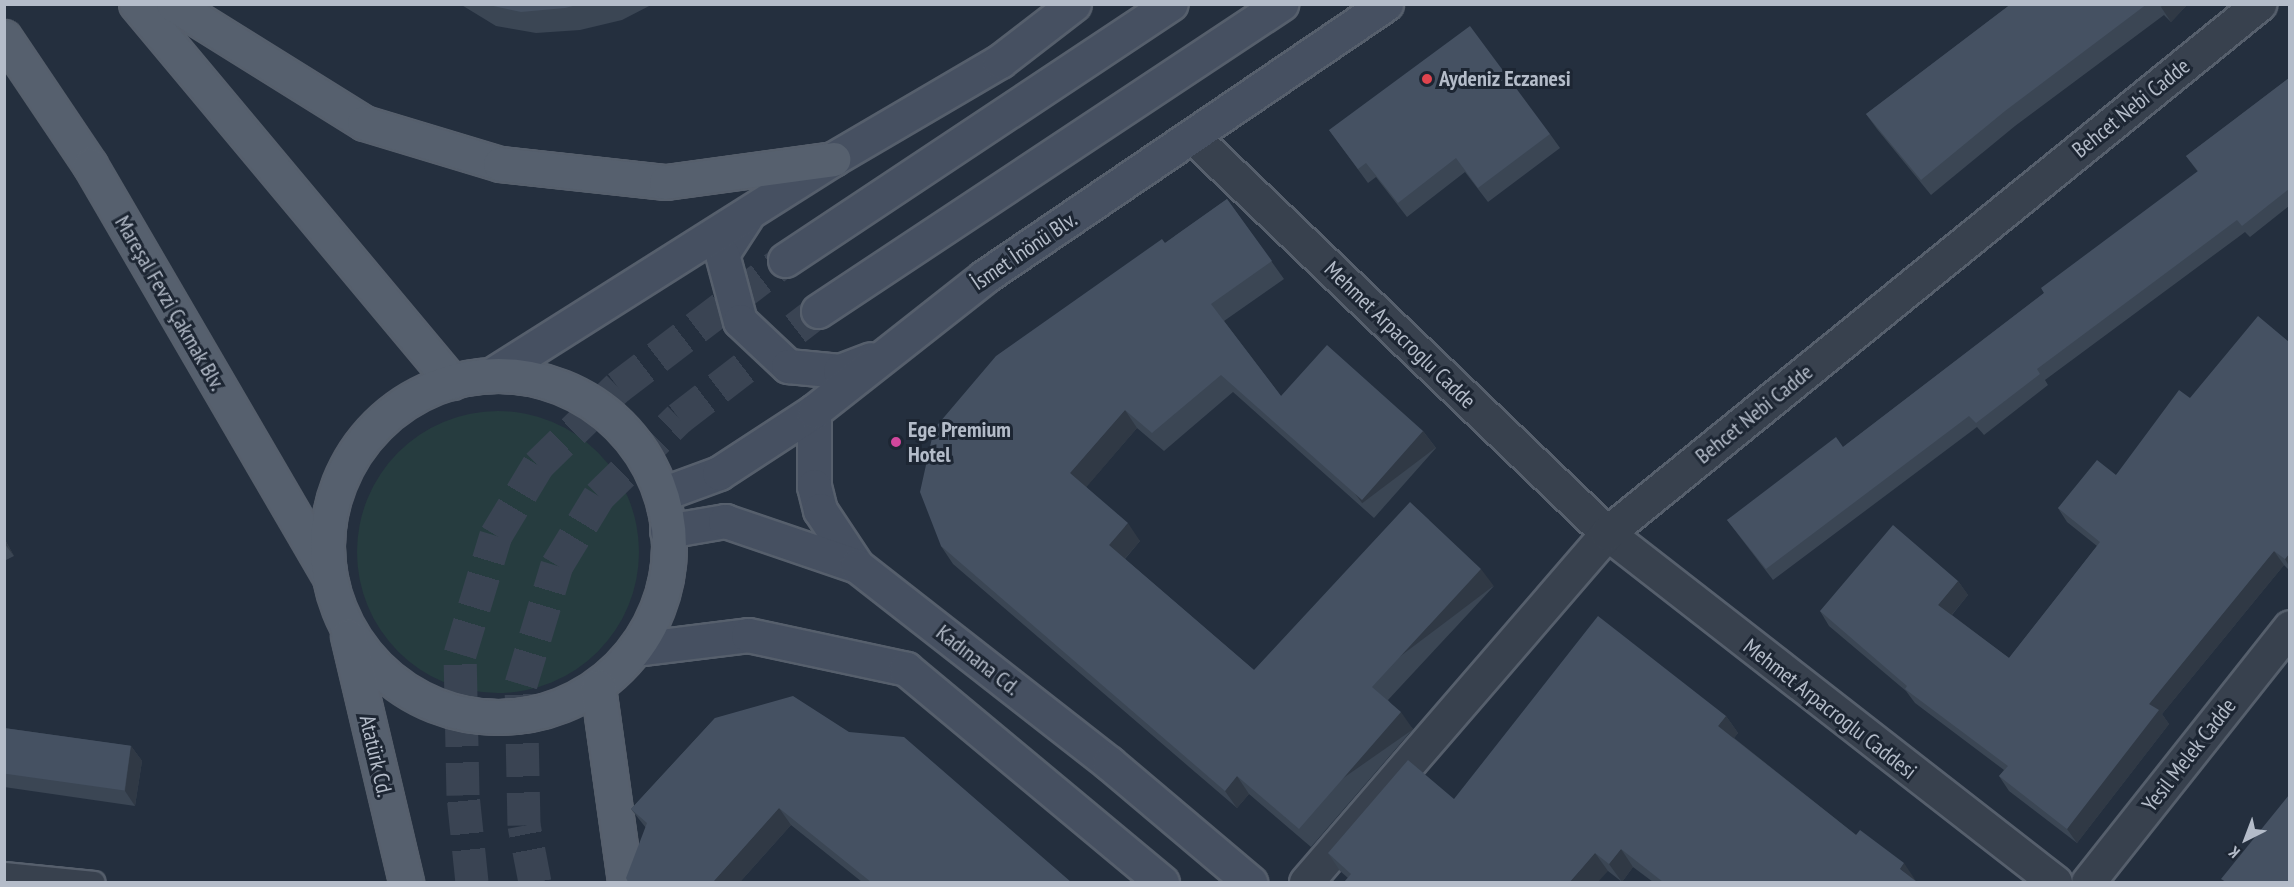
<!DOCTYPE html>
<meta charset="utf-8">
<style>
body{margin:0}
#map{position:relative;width:2294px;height:887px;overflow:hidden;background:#242f3e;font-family:"PT Sans Narrow",sans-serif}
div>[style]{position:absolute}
.green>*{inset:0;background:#263c3f}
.round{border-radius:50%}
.primary-tunnel>*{height:33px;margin-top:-16.5px;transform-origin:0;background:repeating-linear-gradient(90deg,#3a4453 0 33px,transparent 0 49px)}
.roads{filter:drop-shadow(2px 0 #565f6c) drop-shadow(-2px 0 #565f6c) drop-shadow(0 2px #565f6c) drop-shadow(0 -2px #565f6c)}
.lane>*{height:20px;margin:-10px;padding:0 10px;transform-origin:10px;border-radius:10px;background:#38414e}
.street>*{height:33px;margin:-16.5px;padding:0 16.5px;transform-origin:16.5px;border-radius:16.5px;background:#38414e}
.secondary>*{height:33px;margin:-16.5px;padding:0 16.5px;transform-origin:16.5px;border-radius:16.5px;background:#465061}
.primary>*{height:33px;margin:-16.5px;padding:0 16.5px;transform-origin:16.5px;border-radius:16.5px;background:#56606e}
.primary>.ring{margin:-16.5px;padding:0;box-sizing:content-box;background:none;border:33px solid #56606e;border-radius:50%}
.wall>*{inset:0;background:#3b4654}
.shaded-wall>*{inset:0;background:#303945;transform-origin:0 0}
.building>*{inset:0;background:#455162;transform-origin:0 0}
.dots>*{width:16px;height:16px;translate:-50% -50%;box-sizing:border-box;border:3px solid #1d2633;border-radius:50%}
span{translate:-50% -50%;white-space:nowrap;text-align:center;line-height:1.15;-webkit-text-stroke:6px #1d2633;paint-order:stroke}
.poi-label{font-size:22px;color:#b4bcc9;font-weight:700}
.left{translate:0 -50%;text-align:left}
.street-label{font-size:22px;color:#b4bcc9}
.frame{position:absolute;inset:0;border:6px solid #b4bcc9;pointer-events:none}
.north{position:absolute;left:2216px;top:809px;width:60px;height:60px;-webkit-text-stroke:4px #1d2633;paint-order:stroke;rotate:222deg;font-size:16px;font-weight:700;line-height:24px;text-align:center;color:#b4bcc9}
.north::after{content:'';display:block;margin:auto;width:21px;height:27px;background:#b4bcc9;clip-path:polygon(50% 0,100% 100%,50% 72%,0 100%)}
</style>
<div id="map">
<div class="green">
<div class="round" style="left:357px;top:411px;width:282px;height:282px"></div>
</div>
<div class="primary-tunnel">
<div style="left:472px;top:882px;width:87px;rotate:-95.9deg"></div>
<div style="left:463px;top:795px;width:141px;rotate:-91.2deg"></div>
<div style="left:460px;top:654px;width:124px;rotate:-73.2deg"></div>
<div style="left:496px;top:535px;width:82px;rotate:-59deg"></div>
<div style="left:538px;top:465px;width:112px;rotate:-44.3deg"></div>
<div style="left:618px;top:387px;width:210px;rotate:-37.3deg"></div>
<div style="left:535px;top:882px;width:58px;rotate:-100.9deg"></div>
<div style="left:524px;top:825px;width:141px;rotate:-91.2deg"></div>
<div style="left:521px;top:684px;width:124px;rotate:-73.2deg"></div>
<div style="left:557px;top:565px;width:81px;rotate:-58.7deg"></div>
<div style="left:599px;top:496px;width:112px;rotate:-44.3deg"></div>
<div style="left:679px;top:418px;width:175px;rotate:-37.6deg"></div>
</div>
<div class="roads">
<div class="lane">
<div style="left:4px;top:873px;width:91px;rotate:5.6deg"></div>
</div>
<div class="street">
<div style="left:1193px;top:137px;width:573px;rotate:43.73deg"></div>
<div style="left:1607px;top:533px;width:568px;rotate:37.92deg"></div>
<div style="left:1306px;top:882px;width:461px;rotate:-49.2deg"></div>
<div style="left:1607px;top:533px;width:840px;rotate:-39.05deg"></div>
<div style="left:2088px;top:882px;width:325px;rotate:-51.6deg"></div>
</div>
<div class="secondary">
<div style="left:746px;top:217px;width:44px;rotate:123deg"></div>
<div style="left:722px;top:254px;width:69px;rotate:75deg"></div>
<div style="left:740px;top:321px;width:66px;rotate:43.2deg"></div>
<div style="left:788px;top:366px;width:52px;rotate:5.5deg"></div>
<div style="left:840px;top:371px;width:33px;rotate:-21deg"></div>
<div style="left:785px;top:260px;width:463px;rotate:-33.6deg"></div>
<div style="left:818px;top:311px;width:556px;rotate:-33.55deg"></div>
<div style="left:493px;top:374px;width:402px;rotate:-32.3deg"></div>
<div style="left:833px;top:159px;width:194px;rotate:-30.4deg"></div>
<div style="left:1000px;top:61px;width:93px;rotate:-37.6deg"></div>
<div style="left:814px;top:411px;width:75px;rotate:90deg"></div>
<div style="left:814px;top:486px;width:25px;rotate:76deg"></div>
<div style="left:820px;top:510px;width:67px;rotate:56.5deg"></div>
<div style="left:662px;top:494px;width:61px;rotate:-20.2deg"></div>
<div style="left:719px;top:473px;width:113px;rotate:-33.1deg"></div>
<div style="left:814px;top:411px;width:216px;rotate:-38.2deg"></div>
<div style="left:984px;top:277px;width:486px;rotate:-34.2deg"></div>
<div style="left:667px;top:531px;width:59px;rotate:-9.8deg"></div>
<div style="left:725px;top:521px;width:139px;rotate:18.8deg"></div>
<div style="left:857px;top:566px;width:320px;rotate:38deg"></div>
<div style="left:1109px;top:763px;width:185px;rotate:40.2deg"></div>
<div style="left:636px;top:649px;width:113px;rotate:-7.1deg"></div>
<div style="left:748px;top:635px;width:162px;rotate:12.1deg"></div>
<div style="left:906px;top:669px;width:333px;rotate:39.8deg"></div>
</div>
<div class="primary">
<div style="left:136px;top:4px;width:493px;rotate:50.1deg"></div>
<div style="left:173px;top:4px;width:225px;rotate:31.9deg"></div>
<div style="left:364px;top:123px;width:142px;rotate:16.8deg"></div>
<div style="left:500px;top:164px;width:167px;rotate:6.2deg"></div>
<div style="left:666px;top:182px;width:169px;rotate:-7.8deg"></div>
<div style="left:4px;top:37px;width:154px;rotate:56.1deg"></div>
<div style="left:90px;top:165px;width:471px;rotate:59.8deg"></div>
<div class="ring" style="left:327px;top:375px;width:309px;height:309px"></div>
<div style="left:348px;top:636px;width:253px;rotate:76.7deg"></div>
<div style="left:598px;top:687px;width:197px;rotate:82.1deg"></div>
</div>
</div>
<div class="wall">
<div style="clip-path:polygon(460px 4px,653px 4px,622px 20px,580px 30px,536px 33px,496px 26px)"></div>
<div style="clip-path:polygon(2011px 4px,2188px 4px,2171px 22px,2164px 15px,2015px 126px,1931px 195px,1877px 129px,1866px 114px)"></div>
<div style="clip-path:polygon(2289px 78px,2289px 206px,2250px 237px,2245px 232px,2045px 380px,2048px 385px,1984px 435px,1977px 427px,1773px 580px,1727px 520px,1843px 447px,2044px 293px,2198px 172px,2186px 156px)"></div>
<div style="clip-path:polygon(1329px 130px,1550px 134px,1560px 148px,1488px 202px,1465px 172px,1407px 217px,1376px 177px,1368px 183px)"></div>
<div style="clip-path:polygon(1227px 199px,1284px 279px,1224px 321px,1281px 396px,1423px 431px,1436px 448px,1374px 518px,1233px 392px,1164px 451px,1137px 428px,1086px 487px,1140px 541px,1125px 559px,1254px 670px,1494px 586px,1388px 700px,1413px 729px,1311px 847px,1249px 794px,1237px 808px,953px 564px,941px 546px,1165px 243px)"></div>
<div style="clip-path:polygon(2289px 342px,2289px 570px,2284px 565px,2162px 714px,2169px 724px,2077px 843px,2009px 791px,1999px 776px,2004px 770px,1915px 703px,1906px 691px,1829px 626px,1820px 611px,1958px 581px,1968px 595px,1952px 615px,2009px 658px,2097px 546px,2067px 522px,2058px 508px,2116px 475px,2190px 398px)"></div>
<div style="clip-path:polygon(4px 538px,14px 556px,4px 561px)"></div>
<div style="clip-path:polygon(1726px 716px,1738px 733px,1734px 738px,1856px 835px,1917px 882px,1653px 882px,1633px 867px,1622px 882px,1608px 871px,1348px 878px,1340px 871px,1328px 853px)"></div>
<div style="clip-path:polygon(715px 718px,1071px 882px,862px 882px,791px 825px,740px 882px,628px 882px,646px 828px,631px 809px)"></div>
<div style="clip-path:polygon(4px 728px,131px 746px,142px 761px,135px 806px,4px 787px)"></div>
</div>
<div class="shaded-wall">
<div style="clip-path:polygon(2163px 4px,2188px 4px,2171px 22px,2161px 7px)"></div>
<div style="clip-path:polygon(1125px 410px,1137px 428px,1083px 491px,1070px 473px)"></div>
<div style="left:1423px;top:431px;width:21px;height:92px;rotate:53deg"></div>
<div style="clip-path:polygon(1128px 523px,1140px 541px,1121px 563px,1109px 545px)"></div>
<div style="clip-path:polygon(4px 538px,14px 556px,4px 543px)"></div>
<div style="clip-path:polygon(2274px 551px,2284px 565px,2162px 714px,2169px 724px,2077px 843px,2067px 829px,2149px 704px)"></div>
<div style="clip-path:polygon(2289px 554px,2289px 566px,2285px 559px)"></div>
<div style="left:1481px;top:569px;width:21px;height:161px;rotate:53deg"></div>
<div style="clip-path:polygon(1958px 581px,1968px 595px,1948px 619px,1938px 605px)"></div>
<div style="left:1401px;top:712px;width:21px;height:155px;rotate:55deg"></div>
<div style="clip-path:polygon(1726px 716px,1738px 733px,1730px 743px,1718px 726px)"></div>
<div style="clip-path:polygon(131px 746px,142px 761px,135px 806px,125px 791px)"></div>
<div style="clip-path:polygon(1237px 776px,1249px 794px,1237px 808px,1225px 791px)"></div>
<div style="clip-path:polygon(779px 808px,791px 825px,740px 882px,713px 882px)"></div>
<div style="clip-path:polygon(1621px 849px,1633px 867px,1622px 882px,1609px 864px)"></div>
<div style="clip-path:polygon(1595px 853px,1608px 871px,1598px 882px,1570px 882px)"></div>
<div style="clip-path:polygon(1904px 863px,1916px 881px,1915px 882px,1900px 869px)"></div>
</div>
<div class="building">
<div style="clip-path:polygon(484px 4px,581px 4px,565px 8px,521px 12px)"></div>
<div style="clip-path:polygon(2011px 4px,2147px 4px,2005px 111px,1921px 180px,1866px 114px)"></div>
<div style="clip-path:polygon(1470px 26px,1550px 134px,1478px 188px,1456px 158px,1398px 203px,1366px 163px,1358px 169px,1329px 130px)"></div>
<div style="clip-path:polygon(2289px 78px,2289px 189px,2242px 226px,2237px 220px,2037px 369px,2040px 374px,1976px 423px,1969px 416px,1766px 569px,1727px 520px,1836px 437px,1843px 447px,2044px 293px,2041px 288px,2198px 171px,2186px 156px)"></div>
<div style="clip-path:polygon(1227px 199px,1272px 261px,1211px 304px,1281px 396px,1327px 345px,1423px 431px,1362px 500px,1221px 375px,1152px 433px,1125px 410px,1070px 473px,1128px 523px,1109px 545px,1254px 670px,1410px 502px,1481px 569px,1372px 687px,1401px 712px,1299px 829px,1237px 776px,1225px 791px,941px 546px,920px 492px,934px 429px,996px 356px,1162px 239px,1165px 243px)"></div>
<div style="clip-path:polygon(2258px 316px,2289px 342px,2289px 554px,2285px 559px,2274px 551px,2149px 704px,2159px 710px,2067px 829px,1999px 776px,2008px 766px,1905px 689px,1907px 686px,1820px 611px,1893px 525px,1958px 581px,1938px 605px,2009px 658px,2100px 542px,2058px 508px,2097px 460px,2116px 475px,2179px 390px,2190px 398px)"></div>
<div style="clip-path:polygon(1598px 616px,1726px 716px,1718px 726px,1856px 835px,1860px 830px,1904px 863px,1900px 869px,1917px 882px,1663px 882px,1621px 849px,1609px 864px,1595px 853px,1570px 882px,1344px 882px,1351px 874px,1328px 853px,1408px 760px,1454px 799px)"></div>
<div style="clip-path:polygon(793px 696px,849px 732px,904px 737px,1071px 882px,871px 882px,779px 808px,713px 882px,628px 882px,626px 878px,647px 823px,631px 809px,715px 718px)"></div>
<div style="left:4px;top:728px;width:128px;height:45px;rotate:8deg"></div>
<div style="clip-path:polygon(2289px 795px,2289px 882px,2226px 882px,2221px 879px)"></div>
</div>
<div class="dots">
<div style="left:1427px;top:79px;background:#e0444e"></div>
<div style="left:896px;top:442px;background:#d1479c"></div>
</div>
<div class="poi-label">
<span class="left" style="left:1439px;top:79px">Aydeniz Eczanesi</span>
<span class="left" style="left:908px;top:442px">Ege Premium<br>Hotel</span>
</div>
<div class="street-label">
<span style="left:2131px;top:108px;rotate:-39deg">Behcet Nebi Cadde</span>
<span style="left:1024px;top:251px;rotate:-34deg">İsmet İnönü Blv.</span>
<span style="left:170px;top:303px;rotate:60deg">Mareşal Fevzi Çakmak Blv.</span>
<span style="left:1400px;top:335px;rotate:44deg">Mehmet Arpacroglu Cadde</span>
<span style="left:1754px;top:414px;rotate:-39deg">Behcet Nebi Cadde</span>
<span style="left:978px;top:660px;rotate:38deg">Kadınana Cd.</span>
<span style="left:1830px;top:709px;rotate:38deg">Mehmet Arpacroglu Caddesi</span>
<span style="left:2189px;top:755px;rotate:-52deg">Yesil Melek Cadde</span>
<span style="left:376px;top:756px;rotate:77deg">Atatürk Cd.</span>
</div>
<div class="frame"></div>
<div class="north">K</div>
</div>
